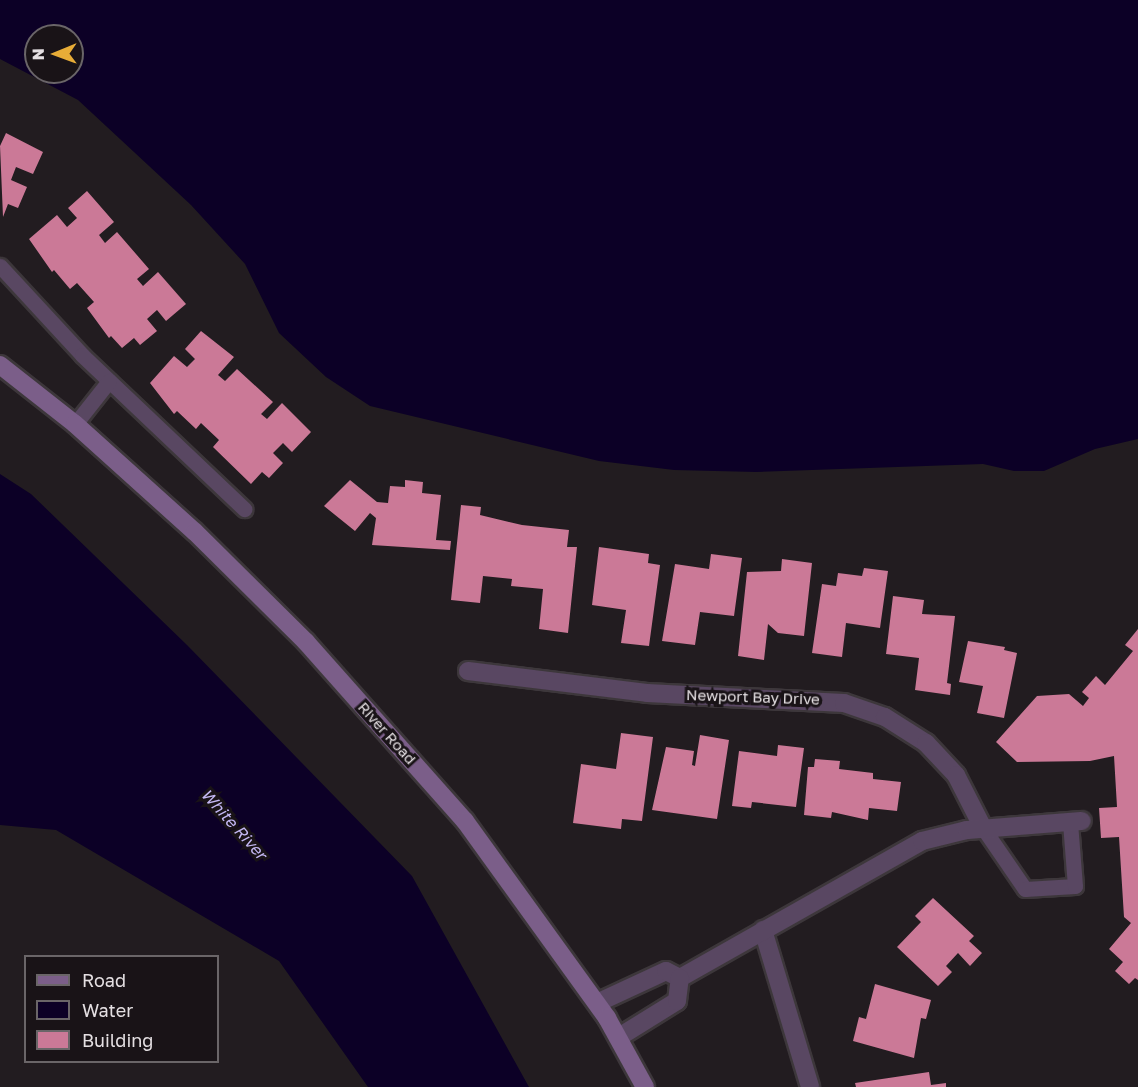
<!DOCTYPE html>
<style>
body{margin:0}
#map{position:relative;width:1138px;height:1087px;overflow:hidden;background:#221c20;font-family:"Golos Text",sans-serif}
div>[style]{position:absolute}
.water>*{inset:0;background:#0c0026}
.building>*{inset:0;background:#cb7997}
.roads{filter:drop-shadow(2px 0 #3d373b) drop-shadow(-2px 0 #3d373b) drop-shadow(0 2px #3d373b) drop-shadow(0 -2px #3d373b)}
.lane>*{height:15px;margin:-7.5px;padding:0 7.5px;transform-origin:7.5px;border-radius:7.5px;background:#594762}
.street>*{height:18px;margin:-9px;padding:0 9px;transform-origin:9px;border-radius:9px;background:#594762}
.secondary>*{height:18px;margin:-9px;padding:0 9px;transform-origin:9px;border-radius:9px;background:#7b5e89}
span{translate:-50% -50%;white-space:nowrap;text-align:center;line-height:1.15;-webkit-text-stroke:6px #191317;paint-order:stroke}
.street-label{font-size:15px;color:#e4dfe2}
.water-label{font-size:16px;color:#c4b8f3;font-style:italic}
.legend{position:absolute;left:24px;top:955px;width:195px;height:108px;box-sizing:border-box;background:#191317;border:2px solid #6a6568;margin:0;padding:8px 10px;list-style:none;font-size:18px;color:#e4dfe2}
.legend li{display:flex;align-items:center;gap:12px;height:30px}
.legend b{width:30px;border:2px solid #6a6568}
.north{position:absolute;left:24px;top:24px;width:60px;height:60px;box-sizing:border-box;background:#191317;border:2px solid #6a6568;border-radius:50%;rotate:269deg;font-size:16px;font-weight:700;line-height:24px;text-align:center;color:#e4dfe2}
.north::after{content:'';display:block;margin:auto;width:21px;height:27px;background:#e7ac37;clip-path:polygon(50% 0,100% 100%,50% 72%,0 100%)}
</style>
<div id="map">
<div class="water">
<div style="clip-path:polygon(evenodd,0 0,1138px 0,1138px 439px,1095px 449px,1044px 471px,1014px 471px,983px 464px,756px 472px,674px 470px,599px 461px,370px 406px,326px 377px,279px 333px,245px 264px,191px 205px,78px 100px,0 59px,0 0,36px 36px,72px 36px,72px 72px,36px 72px,36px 36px)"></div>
<div style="clip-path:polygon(0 474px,31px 494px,187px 645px,412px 876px,529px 1087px,368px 1087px,279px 961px,56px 830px,0 825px)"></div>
</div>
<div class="building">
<div style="clip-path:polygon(6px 133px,43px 152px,33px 174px,16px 167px,11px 180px,27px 187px,18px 208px,8px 204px,3px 217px,0 146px)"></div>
<div style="clip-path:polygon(87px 191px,114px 222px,99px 235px,105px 243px,117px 232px,149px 269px,137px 279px,143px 286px,158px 272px,186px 304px,166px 321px,157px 310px,147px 319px,157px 331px,140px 345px,134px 338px,122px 348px,111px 336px,109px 338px,87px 308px,94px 302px,77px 283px,70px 289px,54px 270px,52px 272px,29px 239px,57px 215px,67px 227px,77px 218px,68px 208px)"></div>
<div style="clip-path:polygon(201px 331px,234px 357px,218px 375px,225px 381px,237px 369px,273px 402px,261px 414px,267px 419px,282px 403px,311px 432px,292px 452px,283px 443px,273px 453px,283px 463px,269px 478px,262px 472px,251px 484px,213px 447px,219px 440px,201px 423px,196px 429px,177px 411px,174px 414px,150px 383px,174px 356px,187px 367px,195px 359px,185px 349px)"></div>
<div style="clip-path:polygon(350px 480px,377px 502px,388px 503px,390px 486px,405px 487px,405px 480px,423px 482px,422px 493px,441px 495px,436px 540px,451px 541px,450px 550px,372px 545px,376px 518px,370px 513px,355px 531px,324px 506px)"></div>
<div style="clip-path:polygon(461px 505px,481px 507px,480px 515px,522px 525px,569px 530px,567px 547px,577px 547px,568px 633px,539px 629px,543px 589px,511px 586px,512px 579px,483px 576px,480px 603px,451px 600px)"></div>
<div style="clip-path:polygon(599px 547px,649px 554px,648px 563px,660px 565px,649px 646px,621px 643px,626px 610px,592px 605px)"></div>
<div style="clip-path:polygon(711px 554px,742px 558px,734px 616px,700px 612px,695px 645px,662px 641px,675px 564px,709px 569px)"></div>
<div style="clip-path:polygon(782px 559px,812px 563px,804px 636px,778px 633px,768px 624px,764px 660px,738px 656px,747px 572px,781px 571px)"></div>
<div style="clip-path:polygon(864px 568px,888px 571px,880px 628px,846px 623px,842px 657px,812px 653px,822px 584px,836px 586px,838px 573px,862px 576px)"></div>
<div style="clip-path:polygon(893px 596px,924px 600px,922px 614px,955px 616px,947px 683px,951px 684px,950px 695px,915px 690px,919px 658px,886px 654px)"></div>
<div style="clip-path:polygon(1138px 629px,1138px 980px,1135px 978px,1129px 984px,1115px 971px,1123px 962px,1109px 949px,1131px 923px,1124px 917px,1119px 837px,1101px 838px,1099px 808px,1117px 807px,1114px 756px,1090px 761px,1017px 762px,996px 742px,1037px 696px,1069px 694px,1083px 706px,1089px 698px,1082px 692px,1096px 676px,1105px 685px,1133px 651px,1125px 645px)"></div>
<div style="clip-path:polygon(968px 641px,1005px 647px,1004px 650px,1017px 653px,1004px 718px,977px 713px,983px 686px,959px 682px)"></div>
<div style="clip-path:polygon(621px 733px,653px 737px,642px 821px,622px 819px,621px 829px,573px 823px,581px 764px,616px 769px)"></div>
<div style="clip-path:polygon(700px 735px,729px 740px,717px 819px,652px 810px,666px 747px,694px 751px,692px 765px,695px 766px)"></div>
<div style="clip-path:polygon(778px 745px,804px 748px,796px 807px,752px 802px,751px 808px,732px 806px,739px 751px,777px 756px)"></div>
<div style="clip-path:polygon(815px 759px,840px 761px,839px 769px,873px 773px,873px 779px,901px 782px,897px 811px,869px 808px,868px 820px,832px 812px,831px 818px,804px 815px,808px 767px,814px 767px)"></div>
<div style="clip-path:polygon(933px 898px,974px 936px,969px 941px,982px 953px,970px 966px,958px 953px,946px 966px,952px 972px,938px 986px,897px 947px,921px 922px,915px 916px)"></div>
<div style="clip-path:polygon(875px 984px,931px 1000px,926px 1019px,921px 1018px,914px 1058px,853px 1041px,859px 1017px,866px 1019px)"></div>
<div style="clip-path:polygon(929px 1072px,931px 1085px,946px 1083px,946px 1087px,856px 1087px,855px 1083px)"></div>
</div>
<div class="roads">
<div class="lane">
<div style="left:0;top:266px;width:121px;rotate:47.3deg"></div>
<div style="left:82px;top:355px;width:224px;rotate:43.5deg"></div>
<div style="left:75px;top:424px;width:55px;rotate:-51.7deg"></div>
<div style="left:983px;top:828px;width:74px;rotate:55.5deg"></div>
<div style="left:1025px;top:889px;width:50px;rotate:-3.4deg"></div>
<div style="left:1075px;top:886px;width:64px;rotate:-94.5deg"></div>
</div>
<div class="street">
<div style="left:468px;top:671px;width:180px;rotate:7deg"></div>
<div style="left:647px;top:693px;width:197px;rotate:2.9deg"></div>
<div style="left:844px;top:703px;width:43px;rotate:18.9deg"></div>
<div style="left:885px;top:717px;width:49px;rotate:32.4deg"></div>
<div style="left:926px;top:743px;width:44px;rotate:46.8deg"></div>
<div style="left:956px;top:775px;width:59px;rotate:63deg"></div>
<div style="left:763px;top:930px;width:164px;rotate:73.3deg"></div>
<div style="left:680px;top:978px;width:278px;rotate:-29.5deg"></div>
<div style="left:922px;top:841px;width:46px;rotate:-13.7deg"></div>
<div style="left:967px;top:830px;width:115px;rotate:-4.5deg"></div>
<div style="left:597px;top:1003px;width:76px;rotate:-24.9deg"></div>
<div style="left:666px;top:971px;width:16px;rotate:27deg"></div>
<div style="left:619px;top:1037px;width:68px;rotate:-31.8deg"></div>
<div style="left:677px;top:1001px;width:23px;rotate:-83deg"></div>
</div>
<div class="secondary">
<div style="left:0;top:365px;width:95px;rotate:38.2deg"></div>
<div style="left:75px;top:424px;width:161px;rotate:42deg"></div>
<div style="left:195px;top:532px;width:156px;rotate:44.7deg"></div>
<div style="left:306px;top:642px;width:239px;rotate:48.4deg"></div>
<div style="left:465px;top:821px;width:243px;rotate:54.2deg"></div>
<div style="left:607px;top:1018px;width:79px;rotate:61.2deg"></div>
</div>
</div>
<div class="street-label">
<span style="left:753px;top:697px;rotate:2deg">Newport Bay Drive</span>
<span style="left:387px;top:733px;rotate:48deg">River Road</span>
</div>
<div class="water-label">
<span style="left:234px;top:824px;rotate:48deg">White River</span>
</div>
<ul class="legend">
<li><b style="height:8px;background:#7b5e89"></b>Road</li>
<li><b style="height:16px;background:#0c0026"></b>Water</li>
<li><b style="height:16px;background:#cb7997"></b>Building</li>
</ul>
<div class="north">N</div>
</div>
